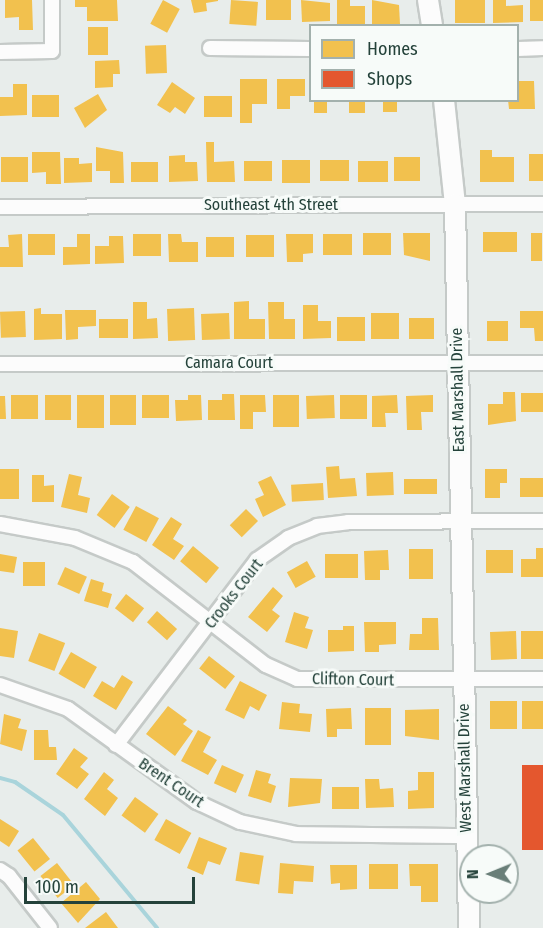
<!DOCTYPE html>
<style>
body{margin:0}
#map{position:relative;width:543px;height:928px;overflow:hidden;background:#e8edeb;font-family:"Fira Sans Condensed",sans-serif}
div>[style]{position:absolute}
.homes>*{inset:0;background:#f2c14e;transform-origin:0 0}
.shops>*{inset:0;background:#e4572e;transform-origin:0 0}
.stream>*{height:4px;margin:-2px;padding:0 2px;transform-origin:2px;border-radius:2px;background:#a9d4db}
.roads{filter:drop-shadow(2px 0 #c5cac8) drop-shadow(-2px 0 #c5cac8) drop-shadow(0 2px #c5cac8) drop-shadow(0 -2px #c5cac8)}
.street>*{height:14px;margin:-7px;padding:0 7px;transform-origin:7px;border-radius:7px;background:#fcfcfc}
.secondary>*{height:20px;margin:-10px;padding:0 10px;transform-origin:10px;border-radius:10px;background:#fcfcfc}
span{translate:-50% -50%;white-space:nowrap;text-align:center;line-height:1.15;-webkit-text-stroke:6px #f7fbf9;paint-order:stroke}
.street-label{font-size:16px;color:#24423a}
.legend{position:absolute;left:309px;top:24px;width:210px;height:78px;box-sizing:border-box;background:#f7fbf9;border:2px solid #a3b1ad;margin:0;padding:8px 10px;list-style:none;font-size:18px;color:#24423a}
.legend li{display:flex;align-items:center;gap:12px;height:30px}
.legend b{width:30px;border:2px solid #a3b1ad}
.north{position:absolute;left:459px;top:844px;width:60px;height:60px;box-sizing:border-box;background:#f7fbf9;border:2px solid #a3b1ad;border-radius:50%;rotate:269deg;font-size:16px;font-weight:700;line-height:24px;text-align:center;color:#24423a}
.north::after{content:'';display:block;margin:auto;width:21px;height:27px;background:#697e78;clip-path:polygon(50% 0,100% 100%,50% 72%,0 100%)}
.scale{position:absolute;left:24px;top:877px;width:171px;height:27px;box-sizing:border-box;border:3px solid #24423a;border-top:0;padding-left:8px;font-size:18px;line-height:21px;white-space:nowrap;color:#24423a;-webkit-text-stroke:4px #f7fbf9;paint-order:stroke}
</style>
<div id="map">
<div class="homes">
<div style="clip-path:polygon(5px 0,32px 0,33px 30px,19px 30px,19px 17px,5px 18px)"></div>
<div style="clip-path:polygon(75px 0,117px 0,118px 21px,87px 21px,87px 7px,75px 7px)"></div>
<div style="left:163px;top:0;width:19px;height:27px;rotate:28deg"></div>
<div style="clip-path:polygon(191px 0,218px 0,218px 1px,206px 3px,207px 11px,194px 13px)"></div>
<div style="left:231px;top:0;width:27px;height:24px;rotate:4deg"></div>
<div style="left:266px;top:0;width:25px;height:20px"></div>
<div style="clip-path:polygon(301px 0,330px 3px,330px 21px,302px 22px)"></div>
<div style="clip-path:polygon(337px 0,350px 0,350px 6px,365px 6px,365px 24px,337px 24px)"></div>
<div style="clip-path:polygon(372px 0,399px 5px,400px 24px,372px 24px)"></div>
<div style="left:455px;top:0;width:30px;height:23px"></div>
<div style="clip-path:polygon(493px 0,506px 0,506px 6px,523px 5px,523px 22px,493px 23px)"></div>
<div style="left:530px;top:0;width:13px;height:21px"></div>
<div style="left:108px;top:27px;width:28px;height:20px;rotate:90deg"></div>
<div style="left:166px;top:45px;width:28px;height:21px;rotate:88deg"></div>
<div style="clip-path:polygon(119px 60px,120px 74px,113px 74px,113px 87px,95px 88px,95px 61px)"></div>
<div style="clip-path:polygon(240px 79px,267px 79px,267px 104px,252px 104px,252px 123px,240px 123px)"></div>
<div style="clip-path:polygon(277px 79px,305px 79px,305px 96px,290px 96px,290px 109px,277px 109px)"></div>
<div style="clip-path:polygon(518px 81px,534px 81px,535px 109px,509px 109px,508px 100px,518px 100px)"></div>
<div style="clip-path:polygon(172px 82px,195px 98px,185px 114px,175px 107px,170px 113px,157px 105px)"></div>
<div style="clip-path:polygon(13px 84px,27px 84px,27px 115px,0 116px,0 97px,13px 97px)"></div>
<div style="clip-path:polygon(98px 94px,107px 110px,85px 128px,74px 108px)"></div>
<div style="left:32px;top:95px;width:27px;height:22px"></div>
<div style="left:204px;top:96px;width:28px;height:21px"></div>
<div style="left:314px;top:100px;width:13px;height:13px"></div>
<div style="left:349px;top:100px;width:16px;height:13px"></div>
<div style="left:383px;top:100px;width:14px;height:12px"></div>
<div style="clip-path:polygon(206px 142px,214px 142px,214px 162px,234px 161px,235px 182px,207px 182px)"></div>
<div style="clip-path:polygon(96px 147px,123px 152px,124px 183px,110px 183px,110px 171px,96px 171px)"></div>
<div style="clip-path:polygon(480px 150px,492px 150px,492px 157px,514px 157px,514px 182px,480px 182px)"></div>
<div style="clip-path:polygon(32px 152px,60px 152px,61px 184px,46px 184px,46px 172px,32px 173px)"></div>
<div style="left:543px;top:154px;width:27px;height:14px;rotate:90deg"></div>
<div style="clip-path:polygon(185px 155px,185px 162px,197px 162px,198px 181px,169px 182px,169px 156px)"></div>
<div style="left:28px;top:157px;width:25px;height:27px;rotate:90deg"></div>
<div style="left:420px;top:157px;width:24px;height:26px;rotate:90deg"></div>
<div style="clip-path:polygon(64px 158px,79px 158px,79px 164px,92px 163px,92px 182px,64px 183px)"></div>
<div style="left:282px;top:160px;width:28px;height:23px"></div>
<div style="left:349px;top:160px;width:21px;height:29px;rotate:90deg"></div>
<div style="left:272px;top:161px;width:20px;height:28px;rotate:90deg"></div>
<div style="left:358px;top:161px;width:30px;height:21px"></div>
<div style="left:131px;top:162px;width:27px;height:20px"></div>
<div style="left:483px;top:232px;width:34px;height:20px"></div>
<div style="left:391px;top:233px;width:22px;height:28px;rotate:90deg"></div>
<div style="clip-path:polygon(403px 233px,430px 233px,430px 261px,404px 255px)"></div>
<div style="left:531px;top:233px;width:11px;height:28px"></div>
<div style="clip-path:polygon(22px 234px,23px 267px,0 267px,0 247px,9px 247px,8px 235px)"></div>
<div style="left:28px;top:234px;width:27px;height:21px"></div>
<div style="clip-path:polygon(77px 234px,90px 234px,90px 264px,63px 265px,63px 247px,77px 247px)"></div>
<div style="left:161px;top:234px;width:22px;height:28px;rotate:90deg"></div>
<div style="clip-path:polygon(168px 234px,181px 234px,182px 242px,198px 242px,198px 262px,169px 262px)"></div>
<div style="clip-path:polygon(286px 234px,313px 234px,313px 253px,303px 254px,303px 262px,287px 262px)"></div>
<div style="left:323px;top:234px;width:29px;height:21px"></div>
<div style="left:246px;top:235px;width:28px;height:22px"></div>
<div style="clip-path:polygon(109px 236px,123px 236px,124px 263px,95px 264px,95px 246px,109px 246px)"></div>
<div style="left:206px;top:237px;width:28px;height:20px"></div>
<div style="clip-path:polygon(249px 301px,249px 319px,265px 319px,265px 339px,234px 339px,234px 302px)"></div>
<div style="clip-path:polygon(133px 302px,147px 302px,147px 319px,157px 318px,158px 338px,133px 339px)"></div>
<div style="clip-path:polygon(268px 302px,284px 302px,284px 319px,295px 319px,295px 339px,269px 339px)"></div>
<div style="clip-path:polygon(303px 305px,318px 305px,318px 321px,331px 321px,331px 338px,303px 339px)"></div>
<div style="clip-path:polygon(41px 308px,41px 314px,62px 314px,62px 339px,34px 340px,34px 309px)"></div>
<div style="left:194px;top:308px;width:32px;height:27px;rotate:88deg"></div>
<div style="clip-path:polygon(65px 310px,96px 310px,96px 326px,78px 327px,78px 339px,66px 340px)"></div>
<div style="left:25px;top:311px;width:26px;height:25px;rotate:88deg"></div>
<div style="clip-path:polygon(520px 311px,543px 311px,543px 341px,535px 341px,534px 328px,520px 328px)"></div>
<div style="left:229px;top:313px;width:26px;height:28px;rotate:88deg"></div>
<div style="left:371px;top:313px;width:28px;height:26px"></div>
<div style="left:365px;top:317px;width:24px;height:28px;rotate:90deg"></div>
<div style="left:434px;top:318px;width:21px;height:25px;rotate:90deg"></div>
<div style="left:99px;top:319px;width:29px;height:19px"></div>
<div style="left:487px;top:321px;width:21px;height:20px"></div>
<div style="clip-path:polygon(503px 392px,515px 392px,516px 421px,488px 425px,488px 404px,503px 404px)"></div>
<div style="left:521px;top:393px;width:22px;height:19px"></div>
<div style="clip-path:polygon(222px 394px,234px 394px,235px 420px,208px 420px,208px 400px,222px 400px)"></div>
<div style="left:38px;top:395px;width:24px;height:27px;rotate:90deg"></div>
<div style="left:71px;top:395px;width:25px;height:26px;rotate:90deg"></div>
<div style="left:104px;top:395px;width:33px;height:27px;rotate:90deg"></div>
<div style="left:136px;top:395px;width:30px;height:26px;rotate:90deg"></div>
<div style="left:169px;top:395px;width:23px;height:27px;rotate:90deg"></div>
<div style="clip-path:polygon(188px 395px,201px 395px,202px 420px,176px 421px,175px 400px,188px 400px)"></div>
<div style="clip-path:polygon(240px 395px,265px 395px,266px 412px,253px 412px,253px 429px,240px 429px)"></div>
<div style="left:299px;top:395px;width:32px;height:26px;rotate:90deg"></div>
<div style="left:334px;top:395px;width:23px;height:28px;rotate:88deg"></div>
<div style="left:340px;top:395px;width:27px;height:24px"></div>
<div style="clip-path:polygon(397px 395px,398px 413px,385px 413px,386px 427px,372px 427px,372px 396px)"></div>
<div style="clip-path:polygon(433px 395px,433px 412px,421px 412px,422px 430px,407px 430px,406px 396px)"></div>
<div style="clip-path:polygon(0 396px,5px 396px,6px 419px,0 419px)"></div>
<div style="clip-path:polygon(339px 466px,340px 479px,355px 478px,357px 496px,328px 498px,326px 467px)"></div>
<div style="left:0;top:469px;width:19px;height:30px"></div>
<div style="clip-path:polygon(485px 469px,507px 469px,507px 483px,500px 483px,500px 498px,485px 498px)"></div>
<div style="left:393px;top:472px;width:23px;height:27px;rotate:88deg"></div>
<div style="clip-path:polygon(69px 474px,82px 477px,78px 495px,90px 498px,87px 513px,61px 507px)"></div>
<div style="clip-path:polygon(32px 475px,44px 475px,44px 486px,54px 485px,54px 502px,32px 502px)"></div>
<div style="clip-path:polygon(271px 476px,286px 505px,263px 517px,255px 499px,264px 495px,258px 482px)"></div>
<div style="left:520px;top:478px;width:23px;height:19px"></div>
<div style="left:404px;top:479px;width:33px;height:15px"></div>
<div style="left:323px;top:483px;width:17px;height:32px;rotate:87deg"></div>
<div style="left:112px;top:494px;width:22px;height:26px;rotate:36deg"></div>
<div style="left:136px;top:506px;width:26px;height:27px;rotate:28deg"></div>
<div style="left:246px;top:509px;width:17px;height:23px;rotate:45deg"></div>
<div style="clip-path:polygon(171px 517px,182px 524px,173px 539px,184px 546px,174px 560px,152px 545px)"></div>
<div style="left:193px;top:546px;width:34px;height:20px;rotate:40deg"></div>
<div style="clip-path:polygon(536px 548px,543px 548px,543px 577px,521px 577px,521px 559px,536px 559px)"></div>
<div style="left:409px;top:549px;width:24px;height:30px"></div>
<div style="clip-path:polygon(388px 550px,389px 570px,380px 570px,380px 580px,365px 580px,364px 551px)"></div>
<div style="left:486px;top:550px;width:27px;height:23px"></div>
<div style="clip-path:polygon(0 554px,17px 557px,14px 573px,0 571px)"></div>
<div style="left:358px;top:554px;width:24px;height:33px;rotate:90deg"></div>
<div style="left:307px;top:561px;width:18px;height:23px;rotate:61deg"></div>
<div style="left:23px;top:562px;width:22px;height:24px"></div>
<div style="left:65px;top:567px;width:24px;height:19px;rotate:24deg"></div>
<div style="clip-path:polygon(91px 579px,104px 583px,102px 591px,112px 594px,108px 608px,84px 601px)"></div>
<div style="clip-path:polygon(273px 587px,283px 596px,272px 610px,280px 616px,267px 632px,248px 617px)"></div>
<div style="left:126px;top:594px;width:23px;height:18px;rotate:38deg"></div>
<div style="left:157px;top:611px;width:27px;height:15px;rotate:42deg"></div>
<div style="clip-path:polygon(294px 612px,309px 617px,305px 628px,313px 630px,307px 649px,285px 642px)"></div>
<div style="clip-path:polygon(422px 618px,438px 618px,439px 650px,409px 650px,410px 634px,422px 634px)"></div>
<div style="clip-path:polygon(364px 622px,396px 622px,396px 644px,379px 645px,379px 652px,365px 652px)"></div>
<div style="clip-path:polygon(343px 626px,354px 626px,354px 651px,328px 652px,328px 630px,343px 630px)"></div>
<div style="clip-path:polygon(0 628px,18px 631px,14px 658px,0 656px)"></div>
<div style="left:516px;top:631px;width:28px;height:26px;rotate:88deg"></div>
<div style="left:521px;top:631px;width:22px;height:28px"></div>
<div style="left:39px;top:633px;width:28px;height:30px;rotate:21deg"></div>
<div style="left:71px;top:652px;width:30px;height:25px;rotate:30deg"></div>
<div style="left:209px;top:656px;width:33px;height:16px;rotate:38deg"></div>
<div style="clip-path:polygon(122px 675px,133px 682px,116px 710px,93px 696px,102px 681px,114px 688px)"></div>
<div style="clip-path:polygon(240px 681px,267px 695px,259px 711px,250px 706px,244px 719px,225px 710px)"></div>
<div style="left:490px;top:701px;width:27px;height:28px"></div>
<div style="left:522px;top:701px;width:21px;height:28px"></div>
<div style="clip-path:polygon(282px 702px,300px 704px,299px 713px,312px 714px,310px 732px,279px 729px)"></div>
<div style="clip-path:polygon(168px 706px,187px 720px,183px 724px,193px 731px,175px 756px,146px 734px)"></div>
<div style="clip-path:polygon(351px 708px,352px 729px,337px 729px,337px 737px,327px 737px,326px 709px)"></div>
<div style="left:365px;top:708px;width:26px;height:37px"></div>
<div style="clip-path:polygon(439px 709px,439px 740px,405px 736px,405px 710px)"></div>
<div style="clip-path:polygon(4px 714px,21px 719px,18px 728px,27px 730px,22px 751px,0 744px)"></div>
<div style="clip-path:polygon(34px 730px,48px 730px,49px 747px,56px 747px,57px 760px,34px 760px)"></div>
<div style="clip-path:polygon(198px 730px,211px 737px,203px 752px,217px 760px,208px 775px,181px 761px)"></div>
<div style="clip-path:polygon(74px 748px,88px 758px,80px 767px,89px 774px,77px 789px,56px 774px)"></div>
<div style="left:222px;top:765px;width:24px;height:20px;rotate:24deg"></div>
<div style="clip-path:polygon(256px 770px,271px 774px,268px 783px,276px 786px,271px 803px,248px 796px)"></div>
<div style="clip-path:polygon(104px 772px,114px 780px,107px 789px,118px 798px,105px 816px,84px 799px)"></div>
<div style="clip-path:polygon(418px 772px,434px 772px,434px 808px,408px 809px,408px 791px,418px 790px)"></div>
<div style="clip-path:polygon(290px 778px,322px 779px,320px 803px,288px 807px)"></div>
<div style="clip-path:polygon(365px 779px,379px 779px,380px 789px,393px 788px,394px 807px,366px 808px)"></div>
<div style="left:332px;top:787px;width:27px;height:22px"></div>
<div style="left:135px;top:797px;width:29px;height:23px;rotate:36deg"></div>
<div style="clip-path:polygon(0 819px,19px 831px,9px 847px,0 841px)"></div>
<div style="left:166px;top:819px;width:29px;height:24px;rotate:29deg"></div>
<div style="clip-path:polygon(199px 837px,227px 848px,220px 865px,208px 861px,203px 875px,187px 868px)"></div>
<div style="left:33px;top:838px;width:27px;height:20px;rotate:51deg"></div>
<div style="left:240px;top:852px;width:24px;height:29px;rotate:9deg"></div>
<div style="left:57px;top:863px;width:28px;height:21px;rotate:52deg"></div>
<div style="clip-path:polygon(280px 863px,314px 866px,313px 882px,294px 881px,293px 894px,278px 893px)"></div>
<div style="left:369px;top:864px;width:29px;height:25px"></div>
<div style="clip-path:polygon(409px 864px,438px 864px,438px 902px,421px 902px,421px 886px,410px 886px)"></div>
<div style="clip-path:polygon(330px 865px,357px 865px,357px 889px,340px 890px,340px 883px,331px 884px)"></div>
<div style="clip-path:polygon(86px 882px,100px 899px,78px 923px,61px 903px)"></div>
<div style="clip-path:polygon(106px 912px,118px 928px,85px 928px)"></div>
</div>
<div class="shops">
<div style="left:522px;top:765px;width:21px;height:85px"></div>
</div>
<div class="stream">
<div style="left:0;top:778px;width:16px;rotate:15deg"></div>
<div style="left:15px;top:782px;width:58px;rotate:34.5deg"></div>
<div style="left:63px;top:815px;width:147px;rotate:50.2deg"></div>
</div>
<div class="roads">
<div class="street">
<div style="left:210px;top:48px;width:100px;rotate:0.6deg"></div>
<div style="left:518px;top:49px;width:25px;rotate:-2deg"></div>
<div style="left:0;top:52px;width:52px;rotate:-1.1deg"></div>
<div style="left:52px;top:51px;width:51px;rotate:-90deg"></div>
<div style="left:0;top:207px;width:543px;rotate:-0.32deg"></div>
<div style="left:0;top:364px;width:543px;rotate:-0.11deg"></div>
<div style="left:0;top:524px;width:76px;rotate:10.6deg"></div>
<div style="left:75px;top:538px;width:63px;rotate:22.5deg"></div>
<div style="left:133px;top:562px;width:168px;rotate:37.8deg"></div>
<div style="left:266px;top:665px;width:34px;rotate:24deg"></div>
<div style="left:297px;top:679px;width:246px"></div>
<div style="left:0;top:685px;width:72px;rotate:19.4deg"></div>
<div style="left:68px;top:709px;width:159px;rotate:35.8deg"></div>
<div style="left:197px;top:802px;width:47px;rotate:24.9deg"></div>
<div style="left:240px;top:822px;width:57px;rotate:12.1deg"></div>
<div style="left:296px;top:834px;width:171px;rotate:0.7deg"></div>
<div style="left:116px;top:745px;width:233px;rotate:-52.7deg"></div>
<div style="left:257px;top:560px;width:38px;rotate:-35deg"></div>
<div style="left:288px;top:538px;width:31px;rotate:-22deg"></div>
<div style="left:317px;top:526px;width:31px;rotate:-7deg"></div>
<div style="left:348px;top:522px;width:195px;rotate:-0.3deg"></div>
<div style="left:0;top:870px;width:11px;rotate:34deg"></div>
<div style="left:9px;top:876px;width:66px;rotate:51.7deg"></div>
</div>
<div class="secondary">
<div style="left:428px;top:0;width:26px;rotate:81deg"></div>
<div style="left:444px;top:100px;width:105px;rotate:84deg"></div>
<div style="left:455px;top:204px;width:724px;rotate:88.89deg"></div>
</div>
</div>
<div class="street-label">
<span style="left:271px;top:205px">Southeast 4th Street</span>
<span style="left:229px;top:363px">Camara Court</span>
<span style="left:458px;top:390px;rotate:-91deg">East Marshall Drive</span>
<span style="left:234px;top:594px;rotate:-52deg">Crooks Court</span>
<span style="left:353px;top:680px;rotate:1deg">Clifton Court</span>
<span style="left:465px;top:768px;rotate:-91deg">West Marshall Drive</span>
<span style="left:171px;top:783px;rotate:34deg">Brent Court</span>
</div>
<ul class="legend">
<li><b style="height:16px;background:#f2c14e"></b>Homes</li>
<li><b style="height:16px;background:#e4572e"></b>Shops</li>
</ul>
<div class="north">N</div>
<div class="scale">100 m</div>
</div>
